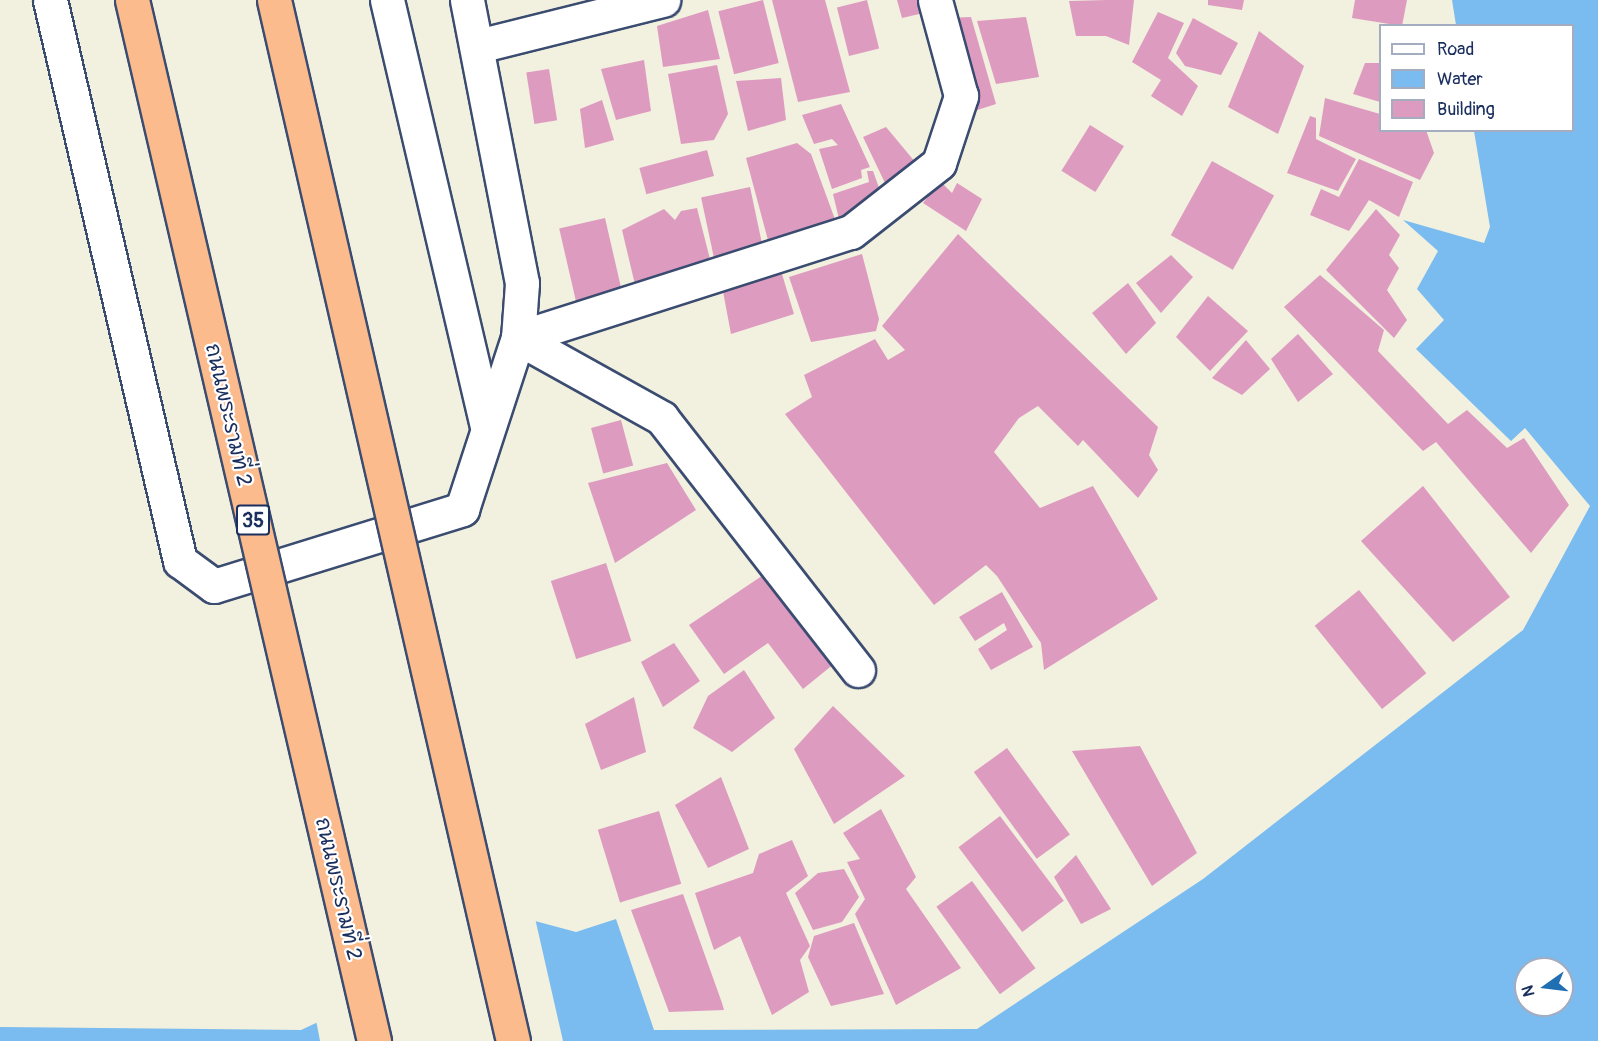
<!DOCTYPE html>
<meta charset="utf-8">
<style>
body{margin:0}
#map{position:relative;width:1598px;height:1041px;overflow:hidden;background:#f2f0de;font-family:Pangolin,"Playpen Sans Thai",sans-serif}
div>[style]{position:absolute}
.water>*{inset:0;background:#7abcef}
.pier>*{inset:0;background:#f2f0de}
.building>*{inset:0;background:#dd9bc0;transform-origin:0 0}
.roads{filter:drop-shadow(2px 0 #3b4c71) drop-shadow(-2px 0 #3b4c71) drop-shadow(0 2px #3b4c71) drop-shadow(0 -2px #3b4c71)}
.minor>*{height:33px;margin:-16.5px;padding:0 16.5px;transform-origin:16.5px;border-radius:16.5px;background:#fff}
.bridges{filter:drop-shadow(2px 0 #3b4c71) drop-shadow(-2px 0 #3b4c71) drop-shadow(0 2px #3b4c71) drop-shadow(0 -2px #3b4c71)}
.highway-bridge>*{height:33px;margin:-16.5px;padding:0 16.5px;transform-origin:16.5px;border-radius:16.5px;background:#fbbb8c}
span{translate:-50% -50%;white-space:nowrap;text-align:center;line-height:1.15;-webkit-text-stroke:4.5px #fff;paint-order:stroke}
.shield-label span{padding:2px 4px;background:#fff;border:2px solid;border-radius:4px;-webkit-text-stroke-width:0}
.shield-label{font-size:20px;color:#1b2f5e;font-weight:700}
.street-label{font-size:21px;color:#1b2f5e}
.legend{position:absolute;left:1379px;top:24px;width:195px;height:108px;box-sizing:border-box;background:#fff;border:2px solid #a4acbf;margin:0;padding:8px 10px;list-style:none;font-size:18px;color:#1b2f5e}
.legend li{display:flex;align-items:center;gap:12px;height:30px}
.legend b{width:30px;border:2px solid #a4acbf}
.north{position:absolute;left:1514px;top:957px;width:60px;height:60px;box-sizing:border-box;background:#fff;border:2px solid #a4acbf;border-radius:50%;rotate:256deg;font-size:16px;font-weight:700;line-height:24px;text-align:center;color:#1b2f5e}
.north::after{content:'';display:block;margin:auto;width:21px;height:27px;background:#1f6fb2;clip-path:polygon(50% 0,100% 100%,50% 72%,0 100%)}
</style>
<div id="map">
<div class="water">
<div style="clip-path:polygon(evenodd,1452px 0,1598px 0,1598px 1041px,0 1041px,0 1027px,301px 1030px,535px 921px,576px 932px,616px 919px,654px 1030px,977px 1029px,1203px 879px,1523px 630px,1590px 506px,1525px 428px,1511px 441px,1416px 349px,1444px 320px,1417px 289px,1438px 251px,1403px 220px,1484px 243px,1490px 227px,1474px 131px,1572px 130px,1572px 26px,1456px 25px,1452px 0,1526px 969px,1562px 969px,1562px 1005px,1526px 1005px,1526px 969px)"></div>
</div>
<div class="pier">
<div style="clip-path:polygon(535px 918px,563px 1041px,320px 1041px,316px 1020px)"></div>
</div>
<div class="building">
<div style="left:763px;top:0;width:65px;height:46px;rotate:76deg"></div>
<div style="clip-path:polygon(772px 0,825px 0,850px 92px,798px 102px)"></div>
<div style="left:867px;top:0;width:50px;height:31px;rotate:76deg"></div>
<div style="clip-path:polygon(897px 0,929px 0,932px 11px,902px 18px)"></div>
<div style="clip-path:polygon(1107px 0,1134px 0,1129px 45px,1106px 36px,1076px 36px,1069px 1px)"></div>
<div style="clip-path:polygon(1208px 0,1244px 0,1242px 10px,1208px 5px)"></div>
<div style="clip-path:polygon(1355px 0,1407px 0,1402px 26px,1352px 18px)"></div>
<div style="clip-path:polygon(708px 10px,720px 59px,663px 67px,657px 26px)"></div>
<div style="clip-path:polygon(1158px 12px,1184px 23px,1168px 58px,1198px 86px,1182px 116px,1151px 96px,1161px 80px,1132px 62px)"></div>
<div style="clip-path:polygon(971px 17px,996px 104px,965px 114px,946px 18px)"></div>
<div style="clip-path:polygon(1026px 17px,1039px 77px,996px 84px,977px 21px)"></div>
<div style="clip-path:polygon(1193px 18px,1238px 43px,1221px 75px,1185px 66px,1176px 53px)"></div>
<div style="clip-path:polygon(1259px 31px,1304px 66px,1278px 134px,1228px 107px)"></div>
<div style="clip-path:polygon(644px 60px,651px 111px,616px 120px,601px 69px)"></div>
<div style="clip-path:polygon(1365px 63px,1380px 63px,1380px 102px,1353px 94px)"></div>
<div style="clip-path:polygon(717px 65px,728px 114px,714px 140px,681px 144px,668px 74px)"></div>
<div style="left:549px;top:69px;width:52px;height:23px;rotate:81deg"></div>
<div style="clip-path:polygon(781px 78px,786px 120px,748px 131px,736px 81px)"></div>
<div style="clip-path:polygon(1325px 98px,1380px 114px,1380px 130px,1426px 130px,1434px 153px,1420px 180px,1319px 136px)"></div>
<div style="clip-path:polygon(602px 100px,614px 140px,585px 148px,580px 109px)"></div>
<div style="clip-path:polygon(841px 104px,870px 167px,861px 170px,862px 178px,832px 189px,819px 149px,838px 145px,832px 139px,814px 144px,802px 115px)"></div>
<div style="clip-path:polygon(1310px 116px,1316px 118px,1316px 139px,1356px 159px,1338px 191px,1287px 173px)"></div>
<div style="left:1090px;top:125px;width:40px;height:54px;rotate:32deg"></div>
<div style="clip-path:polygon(886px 127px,916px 163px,885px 183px,863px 137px)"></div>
<div style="clip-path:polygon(797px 143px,811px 154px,836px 222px,769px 244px,746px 158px)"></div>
<div style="left:707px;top:150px;width:27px;height:70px;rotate:75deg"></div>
<div style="clip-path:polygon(1359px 159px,1413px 182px,1399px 217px,1369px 200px,1349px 231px,1310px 215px,1321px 189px,1339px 197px)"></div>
<div style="left:1212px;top:161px;width:71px;height:85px;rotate:29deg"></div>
<div style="clip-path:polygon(867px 171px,873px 171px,882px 196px,839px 219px,833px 194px,869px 182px)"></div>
<div style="clip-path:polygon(940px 181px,952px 193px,957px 183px,982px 199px,966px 231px,923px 203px)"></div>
<div style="left:750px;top:187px;width:62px;height:50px;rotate:78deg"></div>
<div style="clip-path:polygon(697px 208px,713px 271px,637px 293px,622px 230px,664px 209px,675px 220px,681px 211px)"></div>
<div style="clip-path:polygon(1376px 209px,1400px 235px,1389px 255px,1399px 268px,1387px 290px,1407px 320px,1394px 338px,1326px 270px)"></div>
<div style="left:605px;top:218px;width:82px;height:47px;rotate:77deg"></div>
<div style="clip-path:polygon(958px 234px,1158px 427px,1149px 455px,1158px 470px,1138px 498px,1083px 440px,1078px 446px,1038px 406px,1019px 418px,994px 452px,1040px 508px,1093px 486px,1158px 599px,1044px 670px,1041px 643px,997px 576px,986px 565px,934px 605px,785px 414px,812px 397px,804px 375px,875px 339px,888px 360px,905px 350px,882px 326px)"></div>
<div style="clip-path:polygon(862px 254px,879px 319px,876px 331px,811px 342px,789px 277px)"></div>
<div style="clip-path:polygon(1171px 255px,1193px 277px,1161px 313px,1136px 283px)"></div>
<div style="clip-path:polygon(782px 274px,794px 314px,731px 334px,722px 286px)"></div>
<div style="clip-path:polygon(1320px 275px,1384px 330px,1378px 351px,1448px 424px,1467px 410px,1507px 448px,1524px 438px,1569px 505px,1531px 553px,1436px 442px,1423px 451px,1284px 307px)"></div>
<div style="clip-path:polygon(1128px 283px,1156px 323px,1126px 354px,1092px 313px)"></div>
<div style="clip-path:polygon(1208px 296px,1248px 331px,1210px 371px,1176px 337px)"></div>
<div style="clip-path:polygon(1298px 334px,1333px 374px,1298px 402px,1271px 359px)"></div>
<div style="clip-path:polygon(1246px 340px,1270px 369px,1242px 395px,1212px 378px)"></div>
<div style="left:621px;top:420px;width:47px;height:31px;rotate:75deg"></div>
<div style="clip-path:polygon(667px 463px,696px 510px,615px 563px,588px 483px)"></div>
<div style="clip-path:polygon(1423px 486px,1510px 597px,1453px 642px,1361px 541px)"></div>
<div style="left:606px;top:563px;width:82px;height:58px;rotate:72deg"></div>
<div style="clip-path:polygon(769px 571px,840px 659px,803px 689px,768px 643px,724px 674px,689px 625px)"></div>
<div style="left:1359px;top:590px;width:107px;height:57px;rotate:51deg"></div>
<div style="clip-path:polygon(1002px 592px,1033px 647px,991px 670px,978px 649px,1007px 630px,1004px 623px,975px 641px,959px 617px)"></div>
<div style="clip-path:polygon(674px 643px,700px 681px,663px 707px,641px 662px)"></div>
<div style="clip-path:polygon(744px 670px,775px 718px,732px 752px,693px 728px,708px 696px)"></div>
<div style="clip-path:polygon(634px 697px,646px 752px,601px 770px,585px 724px)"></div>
<div style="clip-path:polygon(833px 706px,905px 776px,834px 824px,794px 749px)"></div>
<div style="clip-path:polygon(1140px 746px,1197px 853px,1152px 886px,1072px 751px)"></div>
<div style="left:1007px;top:748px;width:107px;height:41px;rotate:54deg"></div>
<div style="clip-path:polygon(721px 777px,749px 849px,708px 868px,675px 805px)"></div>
<div style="clip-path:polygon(881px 809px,916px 877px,906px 889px,961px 968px,896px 1005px,855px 914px,865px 899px,847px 862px,860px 859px,843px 833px)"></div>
<div style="left:659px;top:811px;width:76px;height:64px;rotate:73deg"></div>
<div style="left:1000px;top:816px;width:106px;height:52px;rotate:53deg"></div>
<div style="clip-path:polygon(792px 840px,808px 876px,786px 893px,810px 946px,800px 960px,809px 992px,772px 1015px,740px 936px,714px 950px,695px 893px,753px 873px,759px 854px)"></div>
<div style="clip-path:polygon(1076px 855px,1111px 909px,1081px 924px,1054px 877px)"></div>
<div style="clip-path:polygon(844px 869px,859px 897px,842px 922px,813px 930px,795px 893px,818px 873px)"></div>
<div style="left:972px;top:881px;width:108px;height:44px;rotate:54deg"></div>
<div style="clip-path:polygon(683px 894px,722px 1003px,724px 1010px,669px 1012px,631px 910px)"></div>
<div style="clip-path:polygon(854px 923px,884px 994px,831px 1006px,808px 957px,814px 936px)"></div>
</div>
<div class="roads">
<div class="minor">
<div style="left:50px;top:0;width:576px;rotate:76.95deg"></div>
<div style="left:180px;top:561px;width:42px;rotate:36.3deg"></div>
<div style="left:214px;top:586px;width:260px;rotate:-17.2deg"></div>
<div style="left:462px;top:509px;width:180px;rotate:-71.9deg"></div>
<div style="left:518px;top:338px;width:55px;rotate:-85.8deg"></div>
<div style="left:522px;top:283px;width:288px;rotate:-101deg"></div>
<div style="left:387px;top:0;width:440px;rotate:76.8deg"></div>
<div style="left:478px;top:46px;width:191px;rotate:-14deg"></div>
<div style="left:858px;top:670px;width:319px;rotate:-127.9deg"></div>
<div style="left:662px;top:418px;width:165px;rotate:-150.9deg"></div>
<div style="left:518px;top:338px;width:349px;rotate:-17.7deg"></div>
<div style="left:851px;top:232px;width:112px;rotate:-38.1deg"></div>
<div style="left:939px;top:163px;width:71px;rotate:-71.8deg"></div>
<div style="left:961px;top:96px;width:99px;rotate:-105.2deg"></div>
</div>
</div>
<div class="bridges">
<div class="highway-bridge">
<div style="left:132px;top:0;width:1069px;rotate:76.91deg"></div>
<div style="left:274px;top:0;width:1068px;rotate:77.07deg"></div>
</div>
</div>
<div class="shield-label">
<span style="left:253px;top:520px">35</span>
</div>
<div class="street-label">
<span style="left:228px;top:415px;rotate:77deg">ถนนพระรามที่ 2</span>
<span style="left:338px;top:889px;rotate:77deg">ถนนพระรามที่ 2</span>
</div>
<ul class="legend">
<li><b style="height:8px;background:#fff"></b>Road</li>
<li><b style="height:16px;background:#7abcef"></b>Water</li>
<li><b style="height:16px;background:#dd9bc0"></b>Building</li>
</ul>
<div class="north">N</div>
</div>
